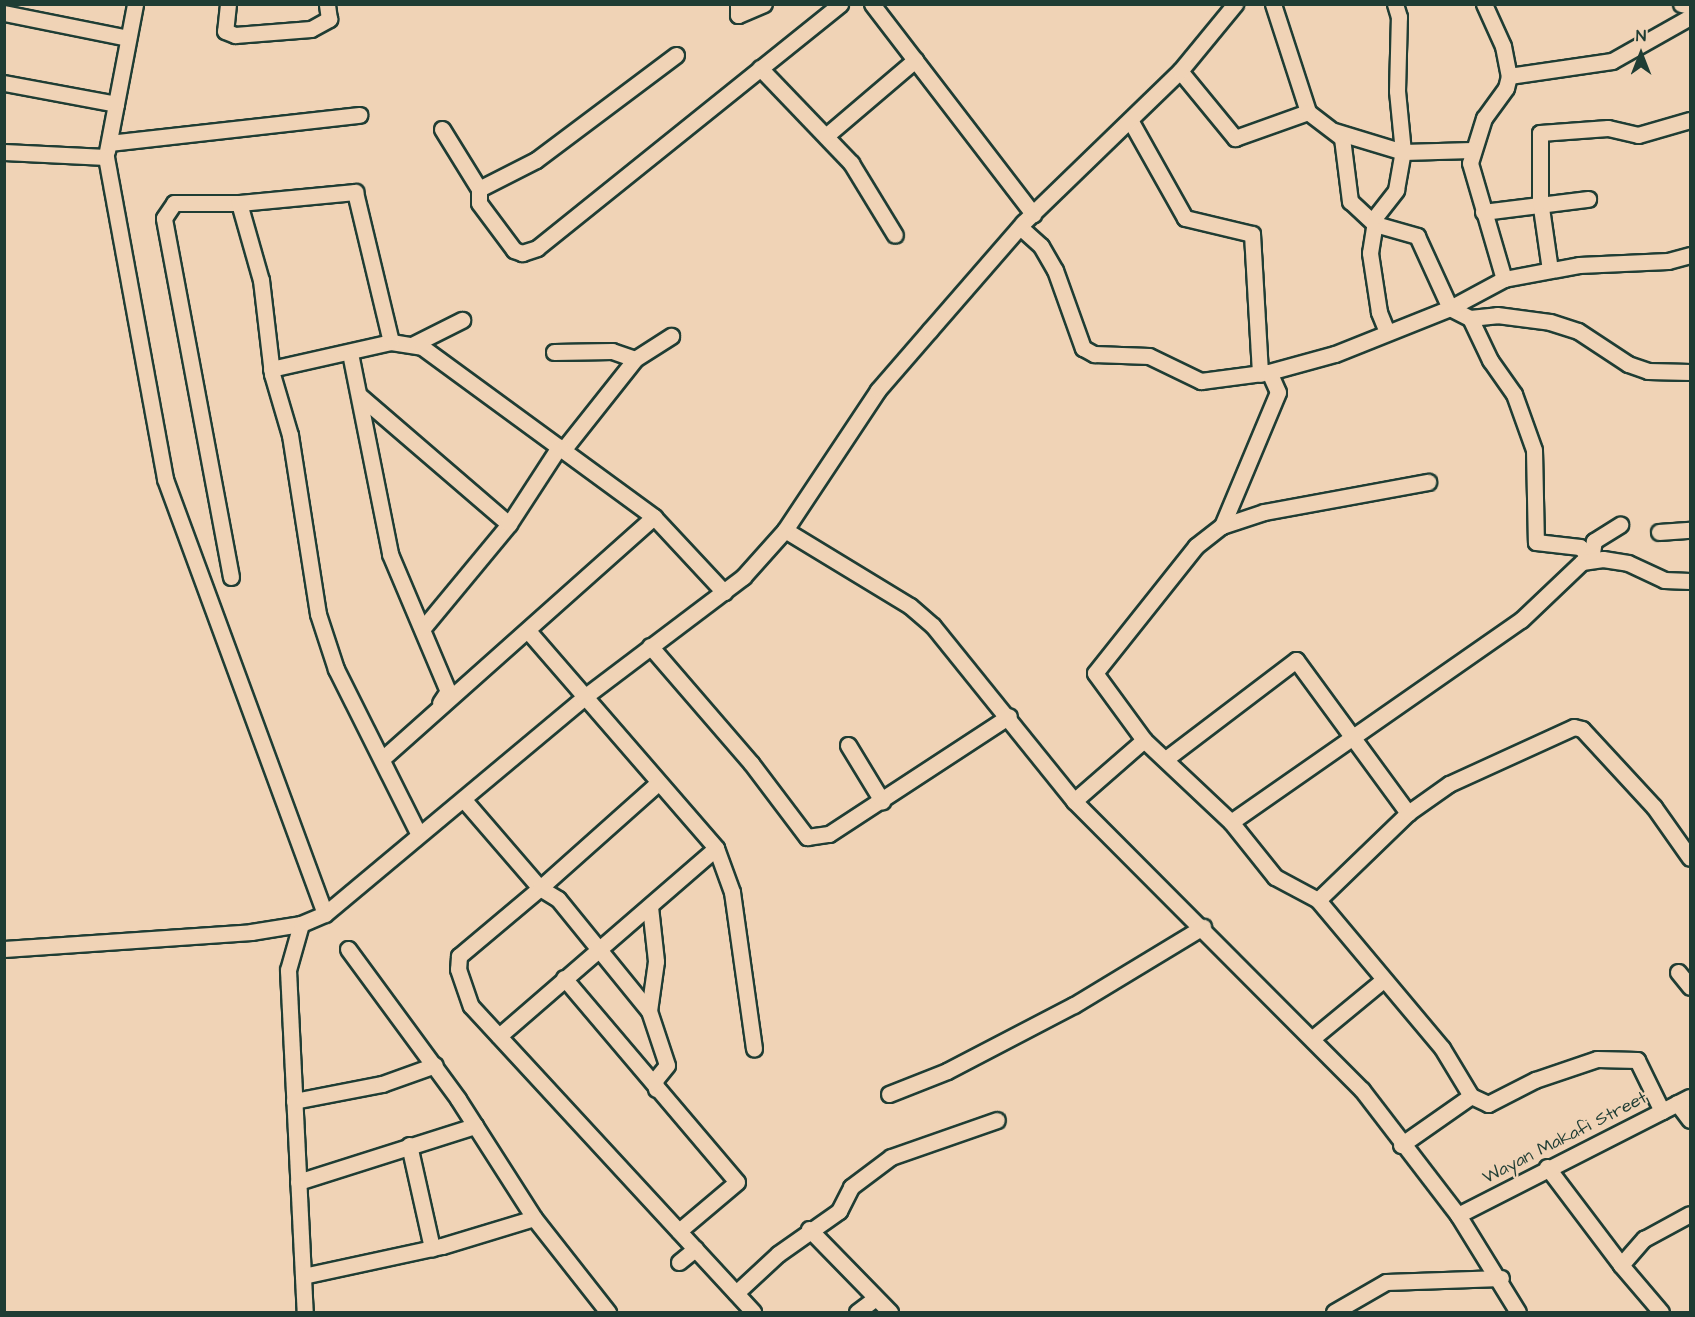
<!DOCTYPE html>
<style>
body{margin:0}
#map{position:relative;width:1695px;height:1317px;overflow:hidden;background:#f0d3b6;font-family:"Architects Daughter",sans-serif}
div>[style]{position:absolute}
.roads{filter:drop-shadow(2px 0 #1f3d34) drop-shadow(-2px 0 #1f3d34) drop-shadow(0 2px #1f3d34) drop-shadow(0 -2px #1f3d34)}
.minor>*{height:15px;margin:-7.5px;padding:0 7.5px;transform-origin:7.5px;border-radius:7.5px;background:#f0d3b6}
span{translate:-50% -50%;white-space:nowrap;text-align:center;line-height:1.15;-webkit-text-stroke:4.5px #f0d3b6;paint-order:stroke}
.street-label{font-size:18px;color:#1f3d34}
.frame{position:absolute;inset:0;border:6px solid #1f3d34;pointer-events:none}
.north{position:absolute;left:1611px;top:24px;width:60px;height:60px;-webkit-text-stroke:4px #f0d3b6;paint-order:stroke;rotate:0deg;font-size:16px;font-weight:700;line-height:24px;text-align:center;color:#1f3d34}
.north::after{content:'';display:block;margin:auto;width:21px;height:27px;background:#1f3d34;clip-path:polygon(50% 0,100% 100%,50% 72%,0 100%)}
</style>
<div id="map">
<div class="roads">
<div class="minor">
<div style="left:228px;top:4px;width:27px;rotate:96deg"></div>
<div style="left:225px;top:31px;width:11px;rotate:22deg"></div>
<div style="left:235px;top:35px;width:76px;rotate:-4.5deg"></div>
<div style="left:311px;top:29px;width:21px;rotate:-29deg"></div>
<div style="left:329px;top:19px;width:15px;rotate:-98deg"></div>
<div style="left:738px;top:4px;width:11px;rotate:90deg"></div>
<div style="left:738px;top:15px;width:28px;rotate:-23deg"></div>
<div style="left:872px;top:4px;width:265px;rotate:52.5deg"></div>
<div style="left:1273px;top:4px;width:114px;rotate:72deg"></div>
<div style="left:1484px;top:4px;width:46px;rotate:65.7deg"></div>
<div style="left:1503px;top:46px;width:31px;rotate:79deg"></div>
<div style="left:1509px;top:76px;width:12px;rotate:104deg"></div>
<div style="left:1506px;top:88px;width:37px;rotate:126deg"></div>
<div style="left:1484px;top:118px;width:47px;rotate:107.3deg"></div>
<div style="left:1470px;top:163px;width:121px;rotate:73.7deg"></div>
<div style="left:1681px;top:4px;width:9px;rotate:13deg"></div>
<div style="left:4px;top:13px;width:126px;rotate:11.4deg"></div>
<div style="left:760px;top:68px;width:132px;rotate:46.2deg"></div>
<div style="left:851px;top:163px;width:84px;rotate:58.6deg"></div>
<div style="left:1180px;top:71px;width:87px;rotate:50.6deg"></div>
<div style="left:1235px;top:138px;width:77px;rotate:-19.6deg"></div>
<div style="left:1308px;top:112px;width:43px;rotate:37.4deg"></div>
<div style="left:1342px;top:138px;width:64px;rotate:82.8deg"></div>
<div style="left:1350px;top:201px;width:34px;rotate:43deg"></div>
<div style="left:1375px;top:224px;width:44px;rotate:15.9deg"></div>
<div style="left:1417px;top:236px;width:79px;rotate:65.4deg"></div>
<div style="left:1450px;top:308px;width:22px;rotate:27deg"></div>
<div style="left:1470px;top:318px;width:27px;rotate:-6deg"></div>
<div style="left:1497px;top:315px;width:53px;rotate:7.5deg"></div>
<div style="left:1550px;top:322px;width:29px;rotate:18deg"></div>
<div style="left:1578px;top:331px;width:60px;rotate:33.4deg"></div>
<div style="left:1628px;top:364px;width:21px;rotate:19deg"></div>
<div style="left:1648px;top:371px;width:42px;rotate:1.4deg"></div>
<div style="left:1509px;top:76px;width:104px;rotate:-8.3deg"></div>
<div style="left:1612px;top:61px;width:90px;rotate:-29.4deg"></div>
<div style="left:4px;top:83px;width:114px;rotate:10.6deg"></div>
<div style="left:116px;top:104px;width:48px;rotate:100.8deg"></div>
<div style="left:116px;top:104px;width:102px;rotate:-79.2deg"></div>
<div style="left:1130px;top:120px;width:112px;rotate:60.7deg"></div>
<div style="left:1185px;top:218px;width:69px;rotate:13.4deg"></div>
<div style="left:1252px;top:234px;width:140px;rotate:86.7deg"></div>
<div style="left:442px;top:129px;width:70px;rotate:58.3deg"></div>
<div style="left:479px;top:189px;width:14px;rotate:90deg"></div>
<div style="left:479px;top:203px;width:59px;rotate:53.3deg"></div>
<div style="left:514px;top:250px;width:9px;rotate:21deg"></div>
<div style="left:522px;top:253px;width:16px;rotate:-18deg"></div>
<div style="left:537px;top:248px;width:389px;rotate:-38.8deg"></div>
<div style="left:1334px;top:131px;width:72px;rotate:16.9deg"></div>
<div style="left:1403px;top:152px;width:69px;rotate:-1.7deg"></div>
<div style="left:827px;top:135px;width:116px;rotate:-40.4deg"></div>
<div style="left:109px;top:143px;width:252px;rotate:-6.4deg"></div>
<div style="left:4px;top:152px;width:102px;rotate:2.8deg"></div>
<div style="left:106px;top:157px;width:327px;rotate:79.6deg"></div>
<div style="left:165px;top:479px;width:463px;rotate:69.8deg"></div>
<div style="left:479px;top:189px;width:64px;rotate:-27deg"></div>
<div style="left:536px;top:160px;width:175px;rotate:-36.9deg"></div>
<div style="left:239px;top:203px;width:80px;rotate:74.1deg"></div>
<div style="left:261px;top:280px;width:95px;rotate:83.3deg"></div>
<div style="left:272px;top:374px;width:64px;rotate:73.6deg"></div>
<div style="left:290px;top:435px;width:181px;rotate:81.1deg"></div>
<div style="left:318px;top:614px;width:58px;rotate:71.9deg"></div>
<div style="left:336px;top:669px;width:183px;rotate:63.4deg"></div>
<div style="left:1483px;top:212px;width:106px;rotate:-7.1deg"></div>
<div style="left:1020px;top:227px;width:28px;rotate:42deg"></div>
<div style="left:1041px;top:246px;width:28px;rotate:60deg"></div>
<div style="left:1055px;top:270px;width:83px;rotate:70.3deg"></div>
<div style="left:1083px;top:348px;width:13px;rotate:29deg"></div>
<div style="left:1094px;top:354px;width:55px;rotate:2.1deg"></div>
<div style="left:1149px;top:356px;width:58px;rotate:25.7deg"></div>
<div style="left:1201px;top:381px;width:69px;rotate:-7.5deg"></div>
<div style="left:1269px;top:372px;width:68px;rotate:-15.3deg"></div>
<div style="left:1335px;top:354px;width:124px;rotate:-21.8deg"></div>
<div style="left:1450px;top:308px;width:61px;rotate:-28.2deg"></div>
<div style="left:1504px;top:279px;width:76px;rotate:-10.6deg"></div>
<div style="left:1579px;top:265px;width:89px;rotate:-2.6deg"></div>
<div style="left:1668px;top:261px;width:23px;rotate:-15deg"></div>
<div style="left:1550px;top:270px;width:70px;rotate:-98.2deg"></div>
<div style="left:1540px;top:201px;width:68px;rotate:-90deg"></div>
<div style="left:1540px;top:133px;width:68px;rotate:-4.2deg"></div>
<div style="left:1608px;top:128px;width:31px;rotate:13deg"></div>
<div style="left:1638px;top:135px;width:54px;rotate:-16.1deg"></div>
<div style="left:1470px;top:318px;width:47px;rotate:64.5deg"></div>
<div style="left:1490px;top:360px;width:42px;rotate:54.8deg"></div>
<div style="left:1514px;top:394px;width:59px;rotate:70.3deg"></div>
<div style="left:1534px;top:450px;width:92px;rotate:88.8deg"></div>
<div style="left:1536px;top:542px;width:44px;rotate:6.5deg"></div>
<div style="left:1580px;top:547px;width:16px;rotate:47deg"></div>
<div style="left:1591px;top:559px;width:18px;rotate:-81deg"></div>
<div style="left:1594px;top:541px;width:31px;rotate:-32deg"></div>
<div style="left:1387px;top:332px;width:22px;rotate:-112deg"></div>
<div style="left:1379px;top:312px;width:60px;rotate:-98.7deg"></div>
<div style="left:1370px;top:253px;width:37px;rotate:-81deg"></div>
<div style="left:1376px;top:216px;width:33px;rotate:-52deg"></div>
<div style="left:1396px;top:190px;width:39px;rotate:-80deg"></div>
<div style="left:1403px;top:152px;width:61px;rotate:-95.6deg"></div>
<div style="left:1397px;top:91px;width:74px;rotate:-88.5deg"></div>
<div style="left:1399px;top:17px;width:14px;rotate:-107deg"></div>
<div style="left:414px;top:344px;width:54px;rotate:-26.6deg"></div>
<div style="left:554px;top:352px;width:58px;rotate:-1deg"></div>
<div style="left:612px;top:351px;width:24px;rotate:19deg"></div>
<div style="left:350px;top:353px;width:205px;rotate:78.7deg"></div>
<div style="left:390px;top:554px;width:149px;rotate:67.1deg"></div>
<div style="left:448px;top:691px;width:14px;rotate:124deg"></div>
<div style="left:271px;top:369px;width:123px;rotate:-12.7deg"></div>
<div style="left:391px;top:342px;width:31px;rotate:9deg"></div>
<div style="left:422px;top:347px;width:288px;rotate:36.2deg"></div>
<div style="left:654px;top:517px;width:103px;rotate:47deg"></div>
<div style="left:360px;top:396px;width:196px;rotate:40.7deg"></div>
<div style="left:563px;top:450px;width:116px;rotate:-51.6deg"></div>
<div style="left:635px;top:359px;width:43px;rotate:-32.6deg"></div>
<div style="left:1222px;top:526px;width:145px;rotate:-67.3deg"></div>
<div style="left:1278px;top:392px;width:22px;rotate:-114deg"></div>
<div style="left:785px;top:530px;width:146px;rotate:31.3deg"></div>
<div style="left:910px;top:606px;width:30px;rotate:41deg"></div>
<div style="left:933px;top:626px;width:225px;rotate:51.1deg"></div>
<div style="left:1074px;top:801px;width:408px;rotate:45.1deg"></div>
<div style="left:1362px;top:1090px;width:158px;rotate:52.5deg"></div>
<div style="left:1458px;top:1215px;width:114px;rotate:58.3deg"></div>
<div style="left:1659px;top:532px;width:31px;rotate:-4deg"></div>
<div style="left:231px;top:577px;width:365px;rotate:-100.6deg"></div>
<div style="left:164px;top:218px;width:18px;rotate:-56deg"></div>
<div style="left:174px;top:203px;width:65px"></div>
<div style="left:239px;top:203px;width:117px;rotate:-5.4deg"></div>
<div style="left:355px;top:192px;width:154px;rotate:76.5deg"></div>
<div style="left:423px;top:628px;width:135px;rotate:-50.4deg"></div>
<div style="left:509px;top:524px;width:92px;rotate:-57deg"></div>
<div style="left:529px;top:632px;width:286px;rotate:49.1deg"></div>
<div style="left:716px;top:848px;width:47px;rotate:70deg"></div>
<div style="left:732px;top:892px;width:158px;rotate:82deg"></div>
<div style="left:650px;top:646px;width:155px;rotate:49.2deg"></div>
<div style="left:751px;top:763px;width:93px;rotate:52.9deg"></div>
<div style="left:807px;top:837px;width:22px;rotate:-8deg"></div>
<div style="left:829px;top:834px;width:215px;rotate:-33.2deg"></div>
<div style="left:848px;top:745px;width:66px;rotate:58.7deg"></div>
<div style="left:1167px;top:758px;width:162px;rotate:-37.2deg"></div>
<div style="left:1296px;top:660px;width:190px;rotate:53.8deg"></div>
<div style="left:382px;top:759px;width:364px;rotate:-41.7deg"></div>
<div style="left:464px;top:800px;width:116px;rotate:49.2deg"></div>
<div style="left:540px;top:888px;width:106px;rotate:140deg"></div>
<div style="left:459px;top:956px;width:13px;rotate:94deg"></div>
<div style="left:458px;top:969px;width:39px;rotate:71deg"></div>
<div style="left:471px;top:1006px;width:416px;rotate:47.3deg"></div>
<div style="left:1074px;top:801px;width:93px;rotate:-41.1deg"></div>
<div style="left:1231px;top:822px;width:353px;rotate:-34.9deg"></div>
<div style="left:1521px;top:620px;width:84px;rotate:-43.6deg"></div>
<div style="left:1582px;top:562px;width:21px;rotate:-8deg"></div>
<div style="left:1603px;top:559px;width:25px;rotate:9deg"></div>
<div style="left:1628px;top:563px;width:40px;rotate:25deg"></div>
<div style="left:1664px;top:580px;width:26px;rotate:2deg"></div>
<div style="left:1318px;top:900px;width:125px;rotate:-44deg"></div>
<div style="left:1408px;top:813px;width:50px;rotate:-35.3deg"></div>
<div style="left:1449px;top:784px;width:137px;rotate:-24.5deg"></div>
<div style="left:1574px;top:727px;width:8px;rotate:14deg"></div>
<div style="left:1582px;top:729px;width:106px;rotate:47.3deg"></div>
<div style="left:1654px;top:807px;width:62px;rotate:54.8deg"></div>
<div style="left:301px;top:924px;width:48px;rotate:105.8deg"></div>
<div style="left:288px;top:970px;width:342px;rotate:87.2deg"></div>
<div style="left:4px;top:949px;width:248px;rotate:-3.9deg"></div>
<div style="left:251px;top:932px;width:51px;rotate:-9.1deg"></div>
<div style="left:301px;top:924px;width:26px;rotate:-23deg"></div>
<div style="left:325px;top:914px;width:336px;rotate:-39.9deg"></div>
<div style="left:583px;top:698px;width:201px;rotate:-37.1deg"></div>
<div style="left:743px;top:577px;width:63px;rotate:-48.2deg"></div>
<div style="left:785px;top:530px;width:168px;rotate:-56.4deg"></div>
<div style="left:878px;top:390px;width:79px;rotate:-49.1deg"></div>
<div style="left:930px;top:330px;width:142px;rotate:-49deg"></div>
<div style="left:1023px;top:223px;width:219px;rotate:-44.1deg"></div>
<div style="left:1180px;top:71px;width:87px;rotate:-50.6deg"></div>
<div style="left:348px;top:949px;width:186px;rotate:53.7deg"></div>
<div style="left:458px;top:1099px;width:141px;rotate:57.4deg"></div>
<div style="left:534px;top:1218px;width:120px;rotate:51.8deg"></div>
<div style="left:1678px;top:972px;width:19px;rotate:51deg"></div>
<div style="left:564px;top:978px;width:267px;rotate:49.7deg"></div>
<div style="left:737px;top:1182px;width:76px;rotate:139.8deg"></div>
<div style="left:649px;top:1011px;width:50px;rotate:-82deg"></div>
<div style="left:656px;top:961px;width:54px;rotate:-96.3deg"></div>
<div style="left:499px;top:1036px;width:287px;rotate:-40.9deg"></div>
<div style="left:1314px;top:1037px;width:88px;rotate:-39.5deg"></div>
<div style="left:656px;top:1089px;width:9px;rotate:-96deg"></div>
<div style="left:655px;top:1080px;width:19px;rotate:-51deg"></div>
<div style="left:667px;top:1065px;width:57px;rotate:-108.4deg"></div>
<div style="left:649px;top:1011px;width:144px;rotate:-129.1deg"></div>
<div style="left:558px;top:899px;width:21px;rotate:-149deg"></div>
<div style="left:540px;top:888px;width:158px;rotate:-41.7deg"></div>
<div style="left:889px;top:1094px;width:62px;rotate:-21.6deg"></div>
<div style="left:947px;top:1071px;width:143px;rotate:-27.5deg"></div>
<div style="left:1074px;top:1005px;width:151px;rotate:-31.2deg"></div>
<div style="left:1471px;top:1096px;width:19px;rotate:25deg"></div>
<div style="left:1488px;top:1104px;width:53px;rotate:-27.1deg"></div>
<div style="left:1535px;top:1080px;width:65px;rotate:-18.7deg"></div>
<div style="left:1597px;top:1059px;width:40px;rotate:1.4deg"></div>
<div style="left:1637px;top:1060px;width:57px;rotate:63.9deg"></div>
<div style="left:294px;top:1101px;width:90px;rotate:-10.9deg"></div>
<div style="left:382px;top:1084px;width:56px;rotate:-19.7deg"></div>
<div style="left:1677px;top:1103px;width:21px;rotate:53deg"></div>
<div style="left:409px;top:1145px;width:106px;rotate:77.4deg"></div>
<div style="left:1401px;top:1145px;width:85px;rotate:-35deg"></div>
<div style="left:1471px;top:1096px;width:56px;rotate:-121.1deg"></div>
<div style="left:1442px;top:1048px;width:193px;rotate:-130deg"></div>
<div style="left:1318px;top:900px;width:49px;rotate:-151.9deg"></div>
<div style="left:1275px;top:877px;width:70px;rotate:-128.7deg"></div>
<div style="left:1231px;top:822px;width:120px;rotate:-136.7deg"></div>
<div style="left:1144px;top:740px;width:83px;rotate:-126.2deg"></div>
<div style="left:1095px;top:673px;width:162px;rotate:-51.5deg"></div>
<div style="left:1196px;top:546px;width:33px;rotate:-38deg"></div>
<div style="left:1222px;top:526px;width:44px;rotate:-18.4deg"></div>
<div style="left:1264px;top:512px;width:167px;rotate:-10.4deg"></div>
<div style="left:1547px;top:1167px;width:123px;rotate:52.9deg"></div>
<div style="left:298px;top:1182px;width:186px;rotate:-17.6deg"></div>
<div style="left:1458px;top:1215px;width:260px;rotate:-27deg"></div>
<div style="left:809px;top:1229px;width:116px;rotate:45.7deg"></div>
<div style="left:679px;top:1262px;width:21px;rotate:-39deg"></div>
<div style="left:303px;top:1276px;width:142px;rotate:-12.2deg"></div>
<div style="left:442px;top:1246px;width:96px;rotate:-16.9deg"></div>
<div style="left:736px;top:1293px;width:57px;rotate:-42.9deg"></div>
<div style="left:778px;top:1254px;width:75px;rotate:-35.2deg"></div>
<div style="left:839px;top:1211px;width:27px;rotate:-63deg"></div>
<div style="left:851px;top:1187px;width:50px;rotate:-36.9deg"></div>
<div style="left:891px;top:1157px;width:112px;rotate:-19.2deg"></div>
<div style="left:857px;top:1312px;width:20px;rotate:-37deg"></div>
<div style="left:1334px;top:1312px;width:60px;rotate:-30deg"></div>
<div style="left:1386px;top:1282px;width:115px;rotate:-2deg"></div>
<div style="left:1661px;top:1312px;width:62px;rotate:-130.4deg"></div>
<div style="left:1621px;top:1265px;width:35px;rotate:-49deg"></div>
<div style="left:1644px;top:1239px;width:52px;rotate:-28.5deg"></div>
</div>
</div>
<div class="street-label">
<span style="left:1565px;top:1138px;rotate:-27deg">Wayan Makafi Street</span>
</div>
<div class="frame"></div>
<div class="north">N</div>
</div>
